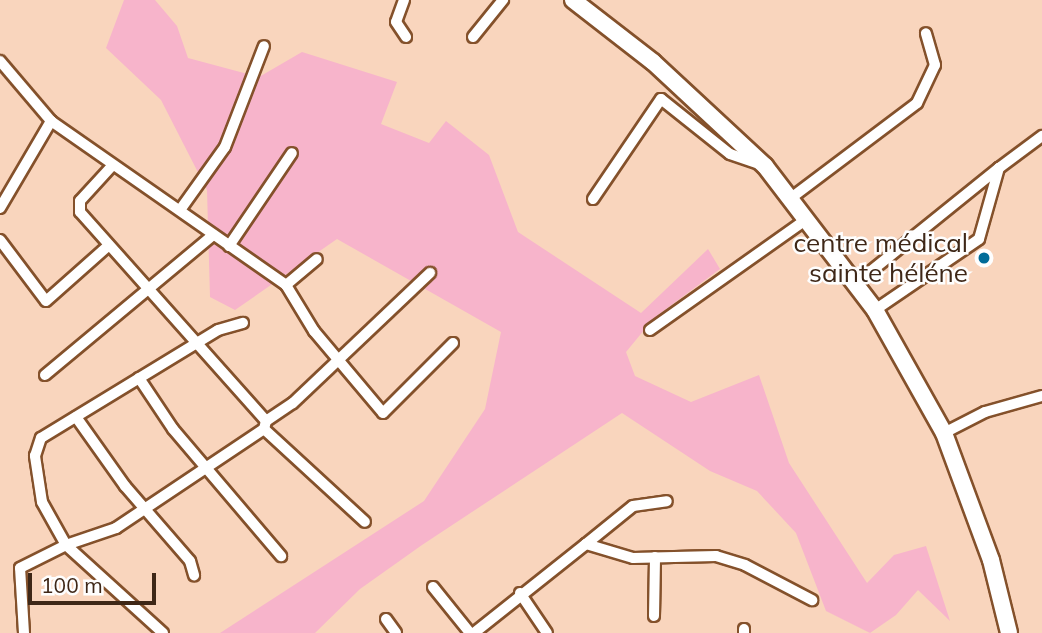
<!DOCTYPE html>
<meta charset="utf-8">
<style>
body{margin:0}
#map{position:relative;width:1042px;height:633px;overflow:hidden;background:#f9d5bd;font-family:Mulish,sans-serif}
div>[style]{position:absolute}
.green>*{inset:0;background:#f7b4cb}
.roads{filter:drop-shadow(2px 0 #84512b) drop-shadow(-2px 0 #84512b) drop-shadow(0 2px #84512b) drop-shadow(0 -2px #84512b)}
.minor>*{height:10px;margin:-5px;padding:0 5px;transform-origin:5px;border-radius:5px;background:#fff}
.trunk>*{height:16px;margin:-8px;padding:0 8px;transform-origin:8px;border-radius:8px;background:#fff}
.dots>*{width:19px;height:19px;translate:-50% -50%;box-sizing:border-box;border:4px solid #fefefe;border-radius:50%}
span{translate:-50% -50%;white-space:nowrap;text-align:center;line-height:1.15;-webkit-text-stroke:5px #fefefe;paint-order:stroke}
.poi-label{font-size:26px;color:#3e2717}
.right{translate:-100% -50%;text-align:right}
.scale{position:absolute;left:28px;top:573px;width:128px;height:32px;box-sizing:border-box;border:4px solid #3e2717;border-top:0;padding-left:9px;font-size:21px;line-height:24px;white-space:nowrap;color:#3e2717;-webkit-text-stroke:5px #fefefe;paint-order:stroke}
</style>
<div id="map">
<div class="green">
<div style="clip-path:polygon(124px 0,155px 0,177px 26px,188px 58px,259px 77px,302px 52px,397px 82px,381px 124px,429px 143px,446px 121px,489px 155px,518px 232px,641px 313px,708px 249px,720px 269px,654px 318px,626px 352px,635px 376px,691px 402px,759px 375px,789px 463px,867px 583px,894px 555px,926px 546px,950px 621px,918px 590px,896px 615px,870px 633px,826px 611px,796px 533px,757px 491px,710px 471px,622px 413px,422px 545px,360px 589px,315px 633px,220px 633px,424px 501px,485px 409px,501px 332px,337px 239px,235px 310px,210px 297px,207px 190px,161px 100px,106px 48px)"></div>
</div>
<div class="roads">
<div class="minor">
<div style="left:404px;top:0;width:23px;rotate:110deg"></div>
<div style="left:396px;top:22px;width:18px;rotate:56deg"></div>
<div style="left:473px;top:37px;width:48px;rotate:-51deg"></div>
<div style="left:0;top:61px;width:79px;rotate:49.6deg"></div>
<div style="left:51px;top:121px;width:287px;rotate:34.9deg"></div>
<div style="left:286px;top:285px;width:54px;rotate:58.7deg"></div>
<div style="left:314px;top:331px;width:107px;rotate:49.9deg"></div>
<div style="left:383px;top:413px;width:99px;rotate:-45deg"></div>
<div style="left:111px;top:167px;width:46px;rotate:132.4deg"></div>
<div style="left:80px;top:201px;width:11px;rotate:90deg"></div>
<div style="left:80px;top:212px;width:280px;rotate:48.3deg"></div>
<div style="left:791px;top:198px;width:158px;rotate:-37deg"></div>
<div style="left:917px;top:103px;width:42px;rotate:-64.7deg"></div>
<div style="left:935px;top:65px;width:33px;rotate:-106deg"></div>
<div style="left:593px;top:199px;width:121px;rotate:-55.8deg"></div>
<div style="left:661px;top:99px;width:88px;rotate:38.6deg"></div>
<div style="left:730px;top:154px;width:31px;rotate:19deg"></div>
<div style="left:0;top:208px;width:101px;rotate:-59.6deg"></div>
<div style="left:180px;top:210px;width:77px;rotate:-54.5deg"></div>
<div style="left:225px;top:147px;width:108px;rotate:-68.9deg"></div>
<div style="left:0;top:240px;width:76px;rotate:53deg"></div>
<div style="left:46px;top:301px;width:84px;rotate:-41.6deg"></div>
<div style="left:229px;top:246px;width:112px;rotate:-55.9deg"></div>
<div style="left:855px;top:284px;width:185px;rotate:-38.9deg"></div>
<div style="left:286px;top:285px;width:40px;rotate:-40deg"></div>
<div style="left:875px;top:310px;width:126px;rotate:-34.3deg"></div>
<div style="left:979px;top:239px;width:74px;rotate:-74.3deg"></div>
<div style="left:999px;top:168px;width:54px;rotate:-36.7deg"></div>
<div style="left:650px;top:330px;width:192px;rotate:-35.3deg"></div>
<div style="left:45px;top:375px;width:219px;rotate:-39.8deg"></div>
<div style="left:139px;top:378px;width:61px;rotate:56.3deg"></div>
<div style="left:173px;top:429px;width:167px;rotate:49.6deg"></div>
<div style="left:76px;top:417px;width:85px;rotate:54.6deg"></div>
<div style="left:125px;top:486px;width:99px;rotate:49.1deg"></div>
<div style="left:190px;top:561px;width:15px;rotate:74deg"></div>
<div style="left:264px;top:429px;width:137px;rotate:42.6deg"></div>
<div style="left:944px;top:433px;width:46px;rotate:-27.1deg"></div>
<div style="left:985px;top:412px;width:59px;rotate:-15.7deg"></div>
<div style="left:586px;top:544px;width:60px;rotate:-39deg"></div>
<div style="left:633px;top:506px;width:34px;rotate:-8deg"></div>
<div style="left:433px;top:587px;width:59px;rotate:51.2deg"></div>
<div style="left:520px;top:593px;width:48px;rotate:56deg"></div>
<div style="left:654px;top:616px;width:59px;rotate:-89deg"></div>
<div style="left:386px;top:619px;width:17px;rotate:54deg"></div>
<div style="left:744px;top:629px;width:4px;rotate:90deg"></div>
<div style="left:24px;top:633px;width:65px;rotate:-93.5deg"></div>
<div style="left:20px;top:568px;width:51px;rotate:-26.6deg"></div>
<div style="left:66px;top:545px;width:49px;rotate:-119.2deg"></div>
<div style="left:42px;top:502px;width:47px;rotate:-98.7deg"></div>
<div style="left:35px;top:456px;width:19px;rotate:-72deg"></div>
<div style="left:41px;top:438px;width:207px;rotate:-31.4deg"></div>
<div style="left:218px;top:330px;width:26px;rotate:-16deg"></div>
<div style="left:163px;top:633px;width:131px;rotate:-137.8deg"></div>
<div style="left:66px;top:545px;width:53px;rotate:-18.8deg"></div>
<div style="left:116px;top:528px;width:178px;rotate:-33.8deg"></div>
<div style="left:264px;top:429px;width:8px;rotate:-76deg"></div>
<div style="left:266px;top:421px;width:32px;rotate:-34deg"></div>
<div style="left:293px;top:403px;width:189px;rotate:-43.5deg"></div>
<div style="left:474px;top:633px;width:143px;rotate:-38.5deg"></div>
<div style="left:586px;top:544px;width:49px;rotate:16.6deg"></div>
<div style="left:633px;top:558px;width:83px;rotate:-1.4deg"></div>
<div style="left:716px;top:556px;width:30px;rotate:17deg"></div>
<div style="left:745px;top:565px;width:76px;rotate:27.6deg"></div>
</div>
<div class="trunk">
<div style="left:573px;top:0;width:101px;rotate:37.8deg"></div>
<div style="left:653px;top:62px;width:153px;rotate:42.9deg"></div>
<div style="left:765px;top:166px;width:181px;rotate:52.6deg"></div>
<div style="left:875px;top:310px;width:141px;rotate:60.7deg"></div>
<div style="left:944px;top:433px;width:135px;rotate:69.7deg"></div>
<div style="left:991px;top:560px;width:75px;rotate:76.1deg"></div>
</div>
</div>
<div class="dots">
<div style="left:984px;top:258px;background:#006b98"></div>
</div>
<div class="poi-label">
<span class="right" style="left:968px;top:258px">centre médical<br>sainte héléne</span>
</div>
<div class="scale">100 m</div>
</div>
